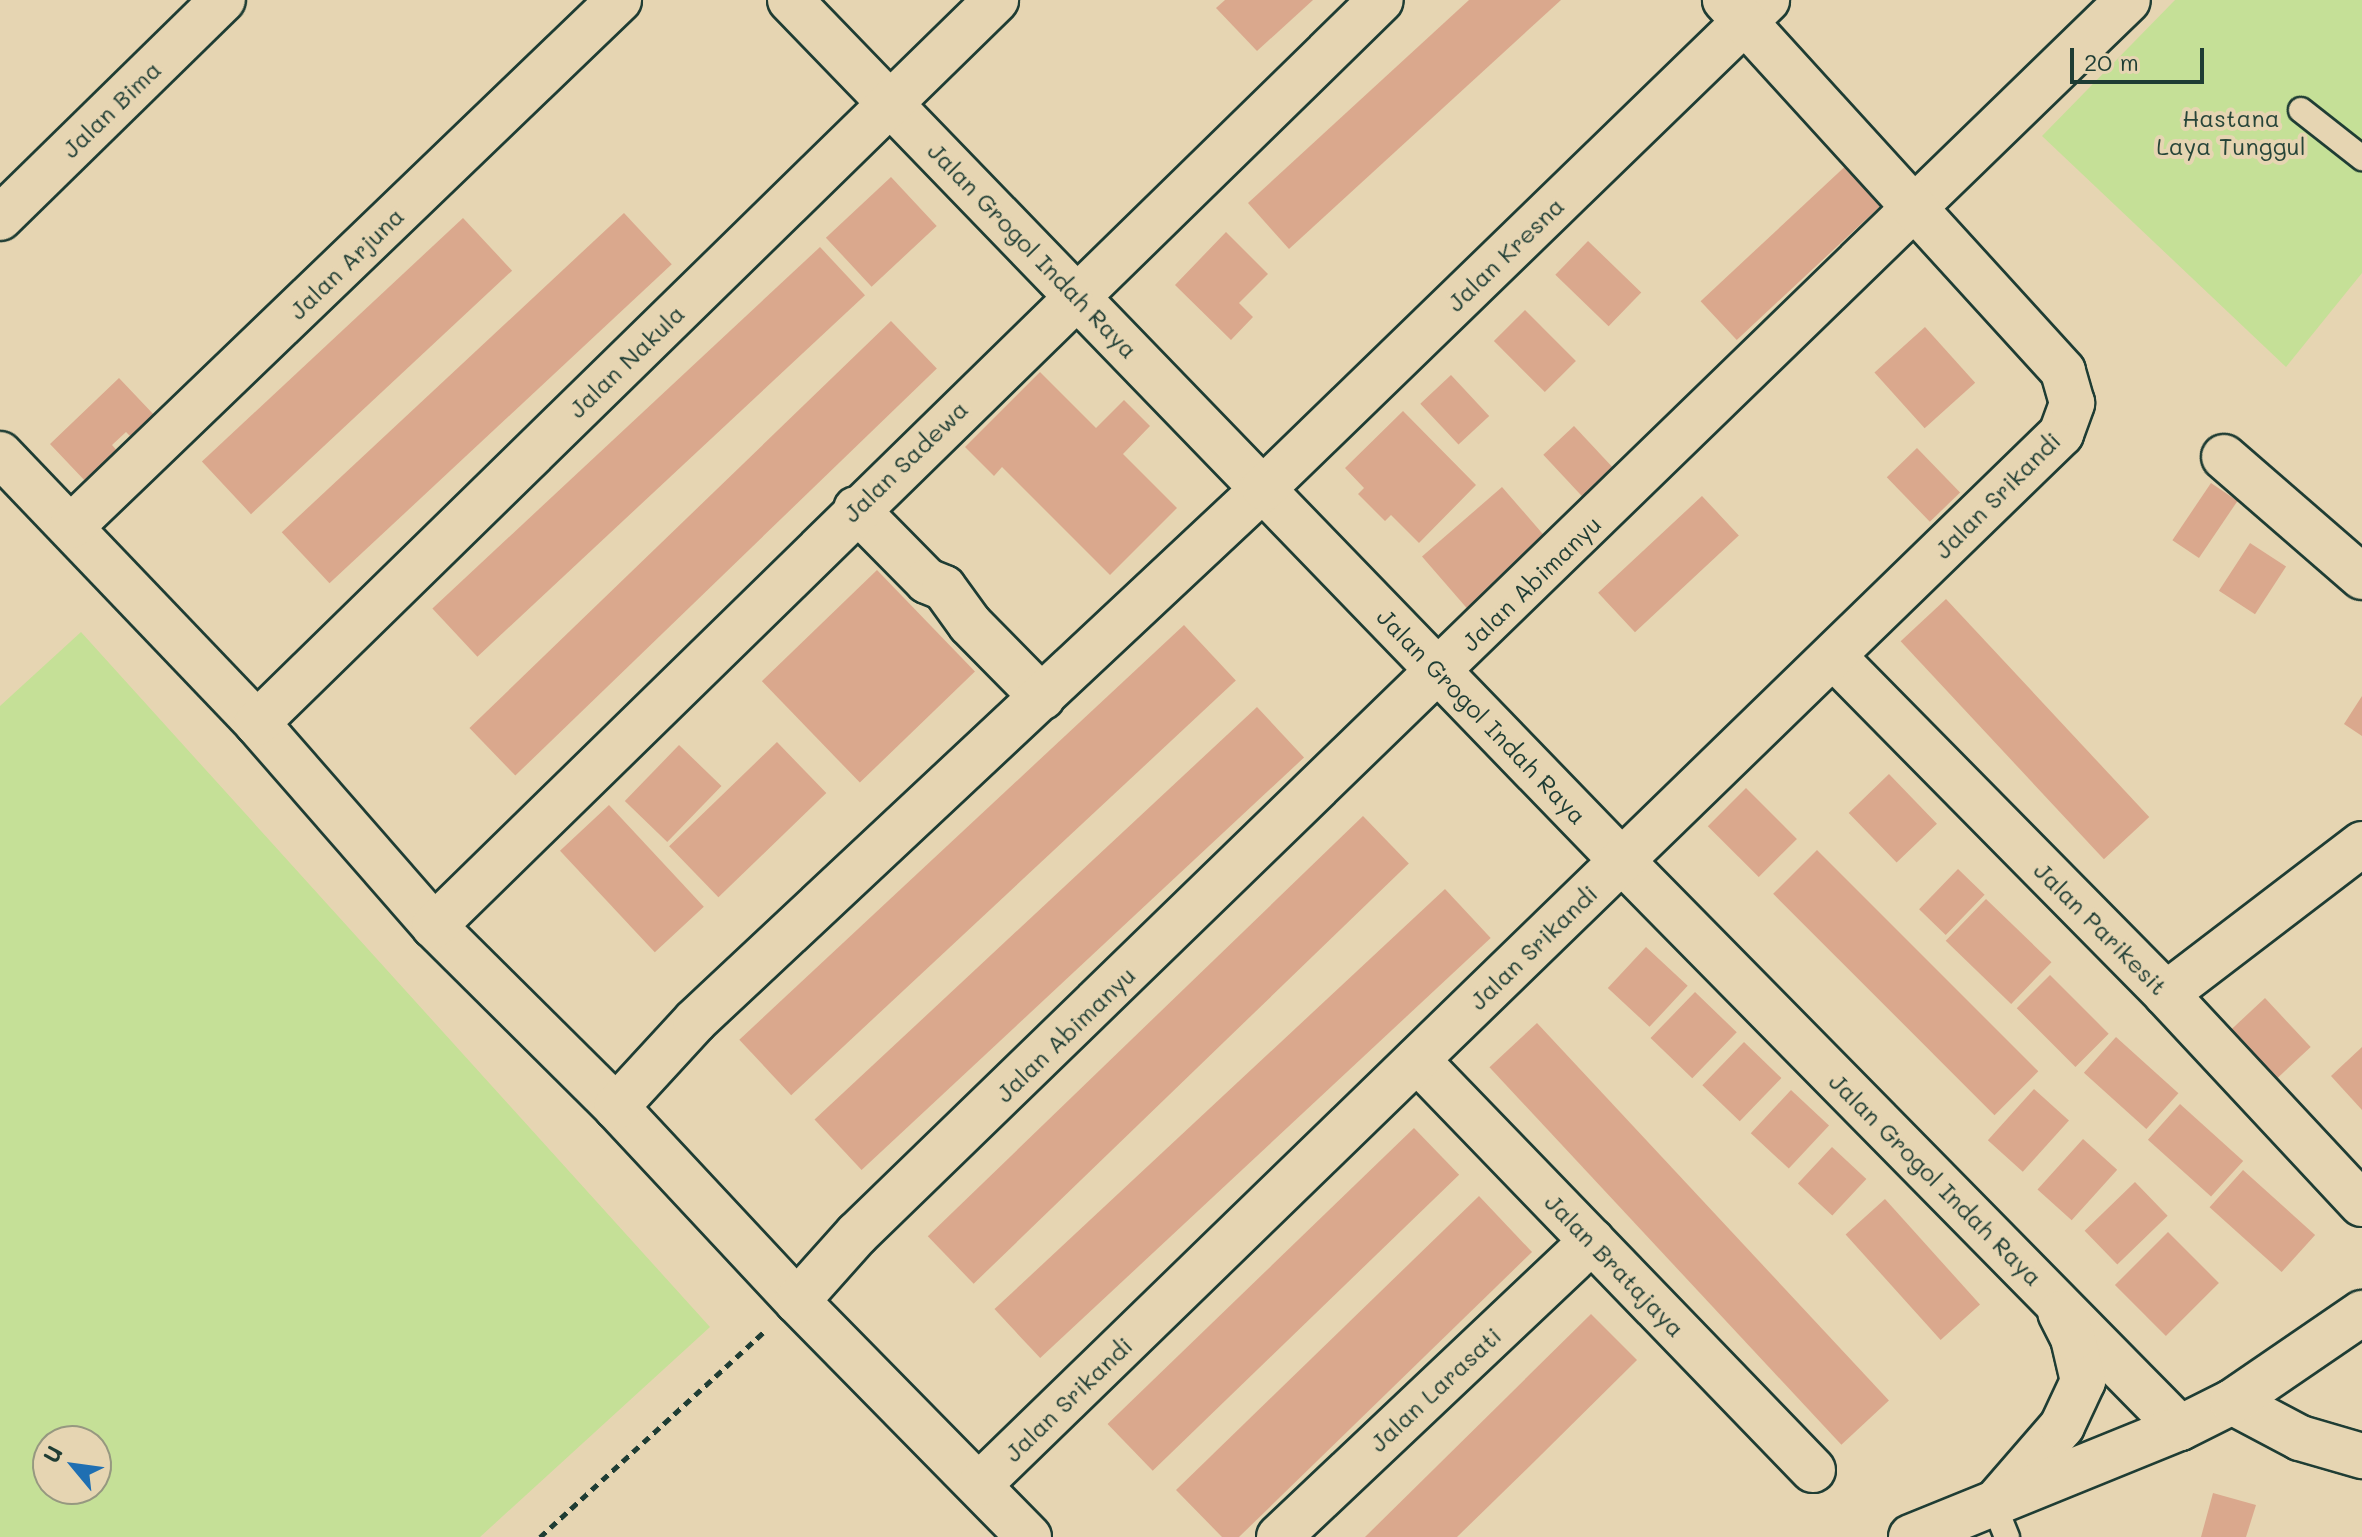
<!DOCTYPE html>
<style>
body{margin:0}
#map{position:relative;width:2362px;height:1537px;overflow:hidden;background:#e6d5b2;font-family:Mali,sans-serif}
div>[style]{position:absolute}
.green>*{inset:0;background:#c5e097}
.building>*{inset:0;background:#daa88d;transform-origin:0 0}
.path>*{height:5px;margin-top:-2.5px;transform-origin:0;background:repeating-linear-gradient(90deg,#1f3d34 0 8px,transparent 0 14px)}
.roads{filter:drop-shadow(2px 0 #1f3d34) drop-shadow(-2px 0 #1f3d34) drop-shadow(0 2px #1f3d34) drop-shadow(0 -2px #1f3d34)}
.lane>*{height:24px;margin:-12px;padding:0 12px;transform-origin:12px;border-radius:12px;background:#e6d5b2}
.street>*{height:44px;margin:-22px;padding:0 22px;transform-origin:22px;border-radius:22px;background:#e6d5b2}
span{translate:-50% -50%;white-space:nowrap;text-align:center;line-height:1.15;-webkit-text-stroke:8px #e6d5b2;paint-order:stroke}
.street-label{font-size:24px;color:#1f3d34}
.park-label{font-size:24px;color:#274539}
.north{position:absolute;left:32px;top:1425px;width:80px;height:80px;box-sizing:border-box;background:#e6d5b2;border:2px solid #969880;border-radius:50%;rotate:299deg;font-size:22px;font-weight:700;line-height:32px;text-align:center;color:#1f3d34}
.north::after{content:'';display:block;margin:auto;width:28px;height:36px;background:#1f6fb2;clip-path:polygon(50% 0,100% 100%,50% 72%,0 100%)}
.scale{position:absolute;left:2070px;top:48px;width:134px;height:36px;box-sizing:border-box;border:4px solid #1f3d34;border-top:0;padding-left:10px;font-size:24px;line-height:28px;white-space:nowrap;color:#1f3d34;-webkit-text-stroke:6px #e6d5b2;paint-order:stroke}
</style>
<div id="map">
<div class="green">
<div style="clip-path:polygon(2175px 0,2362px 0,2362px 273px,2286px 367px,2042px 136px)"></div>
<div style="clip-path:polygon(evenodd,81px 632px,710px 1327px,480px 1537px,0 1537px,0 706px,81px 632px,96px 1441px,96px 1489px,48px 1489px,48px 1441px,96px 1441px)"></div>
</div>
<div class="building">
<div style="clip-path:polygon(1225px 0,1313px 0,1257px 51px,1216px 8px)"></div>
<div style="clip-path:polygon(1469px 0,1561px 0,1289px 249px,1248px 203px)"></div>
<div style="left:1852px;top:160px;width:53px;height:207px;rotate:47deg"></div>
<div style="left:891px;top:177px;width:67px;height:89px;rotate:47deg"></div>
<div style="left:624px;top:213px;width:70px;height:468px;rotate:47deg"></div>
<div style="left:463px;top:218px;width:72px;height:357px;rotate:47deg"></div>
<div style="clip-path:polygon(1226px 232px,1268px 274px,1239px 303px,1253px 317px,1231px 340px,1175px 285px)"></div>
<div style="left:1588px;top:241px;width:74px;height:47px;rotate:44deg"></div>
<div style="left:820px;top:247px;width:66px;height:530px;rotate:47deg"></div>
<div style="left:1525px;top:310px;width:72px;height:44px;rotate:45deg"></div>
<div style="left:891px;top:321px;width:66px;height:586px;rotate:46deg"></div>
<div style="left:1925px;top:327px;width:75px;height:68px;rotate:48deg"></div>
<div style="clip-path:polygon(1040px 372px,1096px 428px,1124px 400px,1150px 426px,1123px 454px,1177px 508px,1110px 575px,1002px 467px,994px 476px,965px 447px)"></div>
<div style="left:1451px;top:375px;width:56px;height:42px;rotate:47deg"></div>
<div style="clip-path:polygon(119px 378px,156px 417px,132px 438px,126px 432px,112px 445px,119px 453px,87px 483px,50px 444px)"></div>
<div style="clip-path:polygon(1403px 411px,1476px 485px,1419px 543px,1391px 515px,1385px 521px,1358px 494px,1364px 488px,1345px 468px)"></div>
<div style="left:1574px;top:426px;width:63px;height:42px;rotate:47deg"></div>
<div style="left:1917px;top:448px;width:62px;height:42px;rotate:46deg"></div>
<div style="left:2211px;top:483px;width:32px;height:69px;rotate:34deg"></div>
<div style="left:1502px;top:487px;width:80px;height:106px;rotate:49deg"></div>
<div style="left:1702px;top:496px;width:54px;height:142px;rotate:47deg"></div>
<div style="left:2250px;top:543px;width:43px;height:57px;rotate:33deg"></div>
<div style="left:877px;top:570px;width:141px;height:160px;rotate:46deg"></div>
<div style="left:1946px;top:599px;width:298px;height:62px;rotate:47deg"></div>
<div style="left:1184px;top:625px;width:76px;height:608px;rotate:47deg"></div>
<div style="clip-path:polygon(2362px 696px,2362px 736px,2344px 724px)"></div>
<div style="left:1257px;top:707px;width:69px;height:605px;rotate:47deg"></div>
<div style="left:777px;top:742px;width:71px;height:150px;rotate:46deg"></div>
<div style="left:679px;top:745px;width:59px;height:78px;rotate:44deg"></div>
<div style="left:1889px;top:774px;width:69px;height:56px;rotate:46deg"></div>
<div style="left:1746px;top:788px;width:72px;height:54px;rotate:45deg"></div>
<div style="left:609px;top:805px;width:139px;height:67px;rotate:47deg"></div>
<div style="left:1363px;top:816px;width:66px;height:605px;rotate:46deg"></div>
<div style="left:1817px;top:850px;width:313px;height:62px;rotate:45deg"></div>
<div style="left:1958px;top:869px;width:37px;height:56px;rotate:44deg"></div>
<div style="left:1445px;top:889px;width:67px;height:616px;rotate:47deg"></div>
<div style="left:1986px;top:899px;width:91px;height:58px;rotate:44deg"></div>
<div style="left:1646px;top:947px;width:57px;height:56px;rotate:43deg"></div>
<div style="left:2050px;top:975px;width:83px;height:47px;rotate:45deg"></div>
<div style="left:1695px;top:992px;width:58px;height:64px;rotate:44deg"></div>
<div style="left:2265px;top:998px;width:67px;height:48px;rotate:47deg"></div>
<div style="left:1537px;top:1023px;width:516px;height:65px;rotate:47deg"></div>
<div style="left:2116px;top:1037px;width:84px;height:48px;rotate:42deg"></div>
<div style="left:1744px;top:1042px;width:52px;height:60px;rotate:44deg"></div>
<div style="clip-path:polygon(2362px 1047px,2362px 1110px,2331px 1076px)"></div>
<div style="left:2034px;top:1089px;width:47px;height:69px;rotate:42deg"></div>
<div style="left:1791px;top:1090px;width:52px;height:59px;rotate:43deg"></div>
<div style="left:2180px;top:1104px;width:85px;height:48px;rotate:42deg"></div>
<div style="left:1414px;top:1128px;width:65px;height:426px;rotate:46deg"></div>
<div style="left:2083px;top:1139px;width:46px;height:68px;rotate:42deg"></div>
<div style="left:1832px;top:1147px;width:47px;height:50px;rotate:43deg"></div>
<div style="left:2243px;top:1170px;width:97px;height:50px;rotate:42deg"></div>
<div style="left:2135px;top:1182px;width:47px;height:70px;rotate:46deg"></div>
<div style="clip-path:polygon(1479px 1196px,1532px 1252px,1239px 1537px,1222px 1537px,1176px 1490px)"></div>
<div style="left:1885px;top:1199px;width:142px;height:53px;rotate:48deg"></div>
<div style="left:2168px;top:1232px;width:72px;height:75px;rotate:45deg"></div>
<div style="clip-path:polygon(1591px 1314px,1637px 1360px,1539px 1457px,1457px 1537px,1365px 1537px)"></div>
<div style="clip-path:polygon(2213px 1493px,2256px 1505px,2246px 1537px,2201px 1537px)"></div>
</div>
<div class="path">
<div style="left:540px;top:1537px;width:304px;rotate:-42.5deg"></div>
</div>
<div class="roads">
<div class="lane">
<div style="left:2301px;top:110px;width:78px;rotate:38.2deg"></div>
<div style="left:1994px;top:1505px;width:35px;rotate:68deg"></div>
</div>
<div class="street">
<div style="left:790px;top:0;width:1196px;rotate:45.98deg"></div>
<div style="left:1621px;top:860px;width:797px;rotate:45.46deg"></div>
<div style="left:0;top:218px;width:312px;rotate:-44.4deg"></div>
<div style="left:0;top:454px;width:372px;rotate:46.3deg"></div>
<div style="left:257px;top:723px;width:269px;rotate:48.9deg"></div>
<div style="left:434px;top:926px;width:257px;rotate:44.8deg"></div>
<div style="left:616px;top:1107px;width:265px;rotate:47deg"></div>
<div style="left:797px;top:1301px;width:331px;rotate:45.5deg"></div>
<div style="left:2224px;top:457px;width:183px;rotate:41deg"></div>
<div style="left:856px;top:509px;width:101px;rotate:45.4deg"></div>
<div style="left:927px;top:581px;width:18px;rotate:22deg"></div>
<div style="left:944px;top:588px;width:44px;rotate:54.2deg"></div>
<div style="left:970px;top:624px;width:103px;rotate:45.4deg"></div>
<div style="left:72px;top:526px;width:759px;rotate:-43.88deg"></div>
<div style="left:1834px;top:657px;width:473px;rotate:45.4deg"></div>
<div style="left:2166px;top:994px;width:287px;rotate:47deg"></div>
<div style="left:257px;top:723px;width:1034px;rotate:-44.37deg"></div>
<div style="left:434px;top:926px;width:1324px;rotate:-44.36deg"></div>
<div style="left:2166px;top:994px;width:247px;rotate:-37.4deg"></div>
<div style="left:1417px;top:1060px;width:570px;rotate:46deg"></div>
<div style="left:616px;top:1107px;width:117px;rotate:-47.4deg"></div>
<div style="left:695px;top:1021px;width:780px;rotate:-43.13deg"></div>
<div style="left:1264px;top:488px;width:701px;rotate:-44.13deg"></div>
<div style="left:797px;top:1301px;width:90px;rotate:-48.2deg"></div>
<div style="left:857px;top:1234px;width:1771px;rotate:-44.15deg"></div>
<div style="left:2232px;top:1402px;width:77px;rotate:27.9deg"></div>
<div style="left:2300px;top:1438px;width:65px;rotate:16.2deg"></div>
<div style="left:981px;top:1483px;width:1506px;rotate:-44.17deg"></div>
<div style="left:2061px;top:434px;width:33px;rotate:-70deg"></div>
<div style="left:2072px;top:403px;width:33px;rotate:-106deg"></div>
<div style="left:2063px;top:371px;width:502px;rotate:-132.34deg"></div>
<div style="left:1998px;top:1500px;width:98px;rotate:-49.1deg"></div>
<div style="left:2062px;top:1426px;width:50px;rotate:-65deg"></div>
<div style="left:2083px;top:1381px;width:44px;rotate:-103.1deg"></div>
<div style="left:2073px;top:1338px;width:28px;rotate:-117deg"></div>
<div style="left:1279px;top:1537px;width:431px;rotate:-43.4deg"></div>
<div style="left:1911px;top:1537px;width:290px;rotate:-22.1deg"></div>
<div style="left:2180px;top:1428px;width:58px;rotate:-26.6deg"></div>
<div style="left:2232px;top:1402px;width:158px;rotate:-34.4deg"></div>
</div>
</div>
<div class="street-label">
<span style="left:111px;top:109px;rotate:-44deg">Jalan Bima</span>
<span style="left:1033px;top:250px;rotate:46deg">Jalan Grogol Indah Raya</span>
<span style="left:1505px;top:254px;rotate:-44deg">Jalan Kresna</span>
<span style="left:346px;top:263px;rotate:-44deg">Jalan Arjuna</span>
<span style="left:626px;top:361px;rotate:-44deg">Jalan Nakula</span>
<span style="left:905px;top:461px;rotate:-44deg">Jalan Sadewa</span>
<span style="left:1997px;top:495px;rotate:-45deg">Jalan Srikandi</span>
<span style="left:1531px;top:583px;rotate:-44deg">Jalan Abimanyu</span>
<span style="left:1482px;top:716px;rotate:46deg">Jalan Grogol Indah Raya</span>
<span style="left:2101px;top:928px;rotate:45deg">Jalan Parikesit</span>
<span style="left:1533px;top:947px;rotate:-44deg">Jalan Srikandi</span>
<span style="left:1065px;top:1034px;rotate:-44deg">Jalan Abimanyu</span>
<span style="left:1936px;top:1179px;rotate:45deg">Jalan Grogol Indah Raya</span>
<span style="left:1615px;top:1265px;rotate:46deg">Jalan Bratajaya</span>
<span style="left:1435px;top:1389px;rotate:-43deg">Jalan Larasati</span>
<span style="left:1068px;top:1399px;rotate:-44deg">Jalan Srikandi</span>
</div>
<div class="park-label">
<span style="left:2231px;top:132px">Hastana<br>Laya Tunggul</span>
</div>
<div class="north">U</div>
<div class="scale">20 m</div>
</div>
